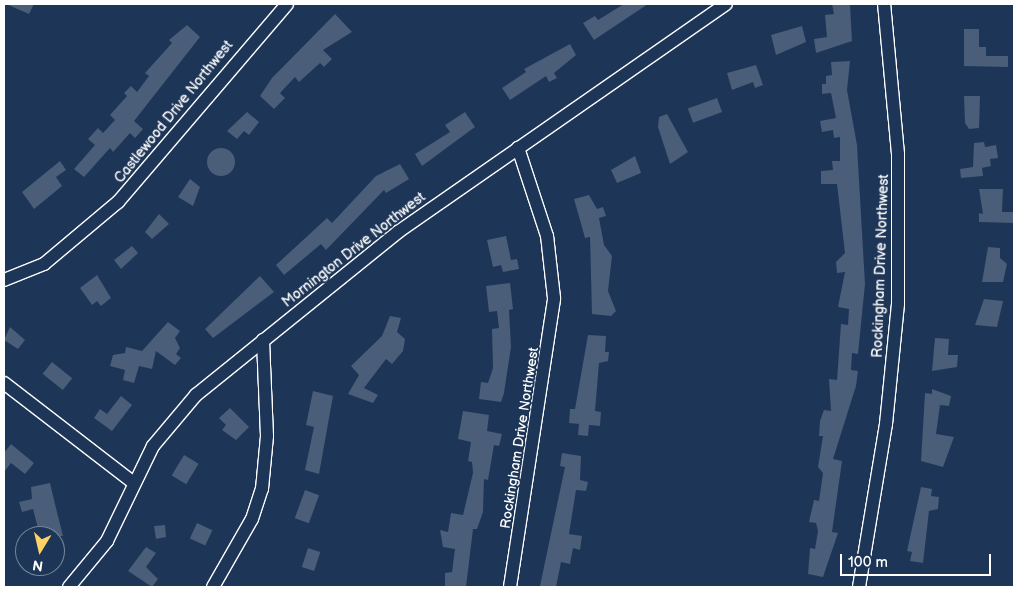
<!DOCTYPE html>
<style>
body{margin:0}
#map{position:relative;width:1018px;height:591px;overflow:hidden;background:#1d3557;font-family:"Balsamiq Sans",sans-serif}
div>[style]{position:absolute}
.building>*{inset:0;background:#4a5d79;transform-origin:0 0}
.round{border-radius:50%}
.roads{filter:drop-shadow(1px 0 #fff) drop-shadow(-1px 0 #fff) drop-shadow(0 1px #fff) drop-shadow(0 -1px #fff)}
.minor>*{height:12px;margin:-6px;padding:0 6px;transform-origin:6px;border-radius:6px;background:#1d3557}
span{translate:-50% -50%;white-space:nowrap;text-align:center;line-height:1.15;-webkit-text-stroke:4px #1d3557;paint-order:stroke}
.street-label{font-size:14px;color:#fff}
.frame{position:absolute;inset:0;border:5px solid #fff;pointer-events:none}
.north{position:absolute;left:15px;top:526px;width:50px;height:50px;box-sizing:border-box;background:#1d3557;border:1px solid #77869a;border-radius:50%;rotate:189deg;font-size:14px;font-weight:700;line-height:20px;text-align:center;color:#fff}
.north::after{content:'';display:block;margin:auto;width:18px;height:22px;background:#ffd166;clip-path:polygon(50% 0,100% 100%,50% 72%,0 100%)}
.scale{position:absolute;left:840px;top:554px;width:151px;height:22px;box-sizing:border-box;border:2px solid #fff;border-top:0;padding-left:6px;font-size:15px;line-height:18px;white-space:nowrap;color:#fff;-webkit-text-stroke:4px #1d3557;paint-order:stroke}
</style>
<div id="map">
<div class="building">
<div style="clip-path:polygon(6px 4px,34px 4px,29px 14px)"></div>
<div style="clip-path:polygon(624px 4px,648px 4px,594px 40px,583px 23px,595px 16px,598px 20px)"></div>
<div style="clip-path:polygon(832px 4px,850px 4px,852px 41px,816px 53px,814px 39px,827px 37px,825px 15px,834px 14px)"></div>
<div style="clip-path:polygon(335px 14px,352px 32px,323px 50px,332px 59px,324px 67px,320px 63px,299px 82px,295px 77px,280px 93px,285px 98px,274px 109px,260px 96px,272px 78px)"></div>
<div style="clip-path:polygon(187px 25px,200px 37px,134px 121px,143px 129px,135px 138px,130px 133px,113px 152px,110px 148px,84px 177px,74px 169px,95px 145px,88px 139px,98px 128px,103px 133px,115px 120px,110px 115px,127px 96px,124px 93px,131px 86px,137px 92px,149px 76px,145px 73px,172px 43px,169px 40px)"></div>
<div style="clip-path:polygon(802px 26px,806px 42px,776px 55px,771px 35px)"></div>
<div style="clip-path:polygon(964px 29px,979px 29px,979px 47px,986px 47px,986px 56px,1008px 56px,1008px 67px,964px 66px)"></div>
<div style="clip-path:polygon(570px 44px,576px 55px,554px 73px,557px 78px,549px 82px,546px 76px,510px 100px,502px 88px,526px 72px,524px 69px)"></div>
<div style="clip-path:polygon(850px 61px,847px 90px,857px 145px,865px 284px,858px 354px,852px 353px,851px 370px,858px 371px,856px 386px,833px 459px,842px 461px,832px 532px,838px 533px,823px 577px,808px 574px,810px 548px,815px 549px,818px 531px,816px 523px,809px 522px,814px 500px,819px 501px,823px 473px,818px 467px,823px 436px,819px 436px,820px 421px,824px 410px,831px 411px,829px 379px,837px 380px,841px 324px,848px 325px,849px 309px,838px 307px,845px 272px,837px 273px,836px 262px,845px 253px,837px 184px,821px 184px,821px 171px,833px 170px,832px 161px,840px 161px,840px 137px,834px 138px,833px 130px,822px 132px,820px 121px,836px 118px,831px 93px,822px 94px,822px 84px,826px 84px,826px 76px,832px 75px,831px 62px)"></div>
<div style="clip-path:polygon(756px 65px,763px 85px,755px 88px,753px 82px,732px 90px,727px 73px)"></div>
<div style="clip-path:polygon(964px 96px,980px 96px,979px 128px,969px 129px,965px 123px)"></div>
<div style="left:717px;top:98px;width:15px;height:31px;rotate:70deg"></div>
<div style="clip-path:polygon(247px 112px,259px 122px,249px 135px,244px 131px,237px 139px,227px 131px)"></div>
<div style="clip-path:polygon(465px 112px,475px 127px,422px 166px,415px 154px,450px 132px,445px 125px)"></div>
<div style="clip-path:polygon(667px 114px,688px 152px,670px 164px,658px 127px,659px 117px)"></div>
<div style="clip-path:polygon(984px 142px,985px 147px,996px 145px,998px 158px,990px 159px,991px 166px,982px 168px,983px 176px,961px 178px,960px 169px,973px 167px,974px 143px)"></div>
<div class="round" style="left:207px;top:148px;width:28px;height:28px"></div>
<div style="clip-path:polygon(635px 156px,641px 173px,617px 183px,611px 170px)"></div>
<div style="clip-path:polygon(60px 161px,66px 170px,56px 177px,62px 186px,34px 209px,22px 192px)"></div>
<div style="clip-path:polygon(400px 164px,409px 179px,386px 193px,384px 190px,326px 250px,321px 244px,284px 275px,276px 265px,327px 218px,332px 223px,376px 176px)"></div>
<div style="clip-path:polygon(190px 179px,200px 187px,193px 206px,178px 197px)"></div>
<div style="clip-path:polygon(979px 189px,1003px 189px,1002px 212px,1014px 212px,1014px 223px,979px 222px,979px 213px,983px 214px)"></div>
<div style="clip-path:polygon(589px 195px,597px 209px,603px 207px,606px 216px,599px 218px,604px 245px,612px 256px,608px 291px,616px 311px,611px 316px,592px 314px,590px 237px,585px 238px,574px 199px)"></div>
<div style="clip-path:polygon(159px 214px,169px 224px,152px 239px,145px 232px)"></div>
<div style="clip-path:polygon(506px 236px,511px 260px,517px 259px,519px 269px,503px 272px,501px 265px,493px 267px,487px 240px)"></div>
<div style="clip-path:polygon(132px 246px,138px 253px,121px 269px,114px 260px)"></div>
<div style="clip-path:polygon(988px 247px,1000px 248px,1000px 258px,1007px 264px,1003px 282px,982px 282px)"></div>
<div style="clip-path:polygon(97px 275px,111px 298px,101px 306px,97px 301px,92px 305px,80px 288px)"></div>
<div style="clip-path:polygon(260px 276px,274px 292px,213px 338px,205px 329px)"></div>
<div style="clip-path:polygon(510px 283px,513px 309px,509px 310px,511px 347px,504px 393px,501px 402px,479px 399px,481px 382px,488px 383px,493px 368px,492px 329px,499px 328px,497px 311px,489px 312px,486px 286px)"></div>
<div style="clip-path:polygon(984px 299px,1003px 301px,997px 327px,975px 325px)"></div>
<div style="clip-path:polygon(390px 316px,401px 318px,397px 332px,405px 339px,403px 351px,392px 364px,386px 359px,364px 388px,378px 395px,373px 403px,348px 394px,359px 375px,351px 366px,382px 336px)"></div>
<div style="clip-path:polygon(168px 322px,180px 331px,175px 338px,180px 348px,176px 354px,181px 358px,175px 365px,156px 351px,152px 369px,139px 366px,134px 383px,123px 380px,125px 370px,110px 366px,113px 355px,125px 353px,126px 347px,142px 351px)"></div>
<div style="clip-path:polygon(10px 327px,25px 340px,18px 349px,4px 340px)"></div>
<div style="clip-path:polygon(588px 335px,606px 336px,605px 352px,609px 352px,608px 361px,599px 363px,595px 411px,601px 412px,600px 426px,589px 425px,588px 436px,578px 435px,579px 424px,569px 423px,570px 409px,575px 409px)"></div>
<div style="clip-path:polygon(935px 338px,949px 339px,948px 355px,958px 355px,957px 367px,932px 371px)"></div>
<div style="left:52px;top:362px;width:26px;height:15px;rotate:39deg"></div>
<div style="clip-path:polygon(932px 389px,951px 396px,949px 406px,940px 405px,936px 434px,954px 437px,943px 467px,921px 461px,925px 393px,932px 394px)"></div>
<div style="clip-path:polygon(313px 391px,333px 396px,319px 474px,305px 470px,314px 427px,306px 425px)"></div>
<div style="clip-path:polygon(121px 396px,132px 405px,112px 431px,94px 418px,100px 409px,107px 414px)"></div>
<div style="clip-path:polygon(230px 408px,249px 427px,236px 440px,222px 430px,226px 425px,219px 418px)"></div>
<div style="clip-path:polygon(463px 411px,489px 415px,487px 431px,502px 434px,499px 446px,494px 445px,488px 480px,484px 479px,483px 512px,477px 529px,473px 529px,466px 587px,445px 587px,445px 573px,452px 572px,455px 549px,443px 547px,440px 530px,448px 532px,451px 513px,463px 515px,473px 473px,472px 462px,468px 461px,471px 442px,458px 439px)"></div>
<div style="clip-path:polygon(11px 444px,34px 463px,25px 474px,11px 463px,4px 472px,4px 453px)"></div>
<div style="clip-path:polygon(562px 453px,581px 456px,580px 480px,588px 482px,586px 491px,576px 490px,569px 534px,582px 536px,580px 550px,573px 548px,570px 564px,561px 562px,556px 587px,545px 587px,540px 586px,565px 467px,560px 466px)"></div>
<div style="left:184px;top:455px;width:17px;height:24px;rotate:31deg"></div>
<div style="clip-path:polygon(50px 483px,55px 504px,63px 536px,40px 536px,33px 509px,22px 512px,19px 502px,32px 499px,31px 487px)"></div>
<div style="clip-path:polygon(921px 487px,932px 489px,931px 496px,939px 497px,938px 509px,929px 511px,923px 563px,910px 561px,912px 552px,907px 551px)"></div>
<div style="left:305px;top:490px;width:15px;height:30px;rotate:20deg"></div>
<div style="left:197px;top:523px;width:17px;height:17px;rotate:25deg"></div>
<div style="clip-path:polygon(165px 525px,166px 537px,156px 539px,154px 526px)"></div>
<div style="clip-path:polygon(25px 538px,25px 561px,22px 562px,17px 540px)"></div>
<div style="clip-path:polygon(146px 547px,156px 553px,146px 567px,158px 579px,152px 587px,128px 571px)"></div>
<div style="left:308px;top:548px;width:13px;height:20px;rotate:18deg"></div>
</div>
<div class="roads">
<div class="minor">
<div style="left:4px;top:280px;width:43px;rotate:-21.8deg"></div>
<div style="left:44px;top:264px;width:97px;rotate:-40deg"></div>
<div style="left:118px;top:202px;width:260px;rotate:-49.5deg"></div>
<div style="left:4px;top:383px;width:164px;rotate:37.6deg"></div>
<div style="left:69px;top:587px;width:60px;rotate:-50.4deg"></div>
<div style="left:107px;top:541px;width:106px;rotate:-64.2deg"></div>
<div style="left:153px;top:446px;width:67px;rotate:-49.9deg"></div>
<div style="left:196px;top:395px;width:260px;rotate:-38.9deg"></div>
<div style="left:398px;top:232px;width:399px;rotate:-34.8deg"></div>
<div style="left:213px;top:587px;width:78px;rotate:-60.2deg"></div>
<div style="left:252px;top:519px;width:32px;rotate:-72deg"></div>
<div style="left:262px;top:489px;width:53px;rotate:-84.6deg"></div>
<div style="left:267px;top:436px;width:96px;rotate:-92.4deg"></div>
<div style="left:510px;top:587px;width:292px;rotate:-81.3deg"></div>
<div style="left:554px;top:298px;width:62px;rotate:-96.4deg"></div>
<div style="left:547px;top:236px;width:93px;rotate:-108.2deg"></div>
<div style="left:859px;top:587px;width:165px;rotate:-80.6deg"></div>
<div style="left:886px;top:424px;width:121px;rotate:-84.3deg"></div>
<div style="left:898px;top:304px;width:150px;rotate:-90deg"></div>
<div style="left:898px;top:154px;width:151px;rotate:-95.3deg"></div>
</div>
</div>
<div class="street-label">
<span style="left:174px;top:112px;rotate:-51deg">Castlewood Drive Northwest</span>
<span style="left:354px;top:250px;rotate:-38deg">Mornington Drive Northwest</span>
<span style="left:881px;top:266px;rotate:-88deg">Rockingham Drive Northwest</span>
<span style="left:520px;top:438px;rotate:-81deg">Rockingham Drive Northwest</span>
</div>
<div class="frame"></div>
<div class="north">N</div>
<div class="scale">100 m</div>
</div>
